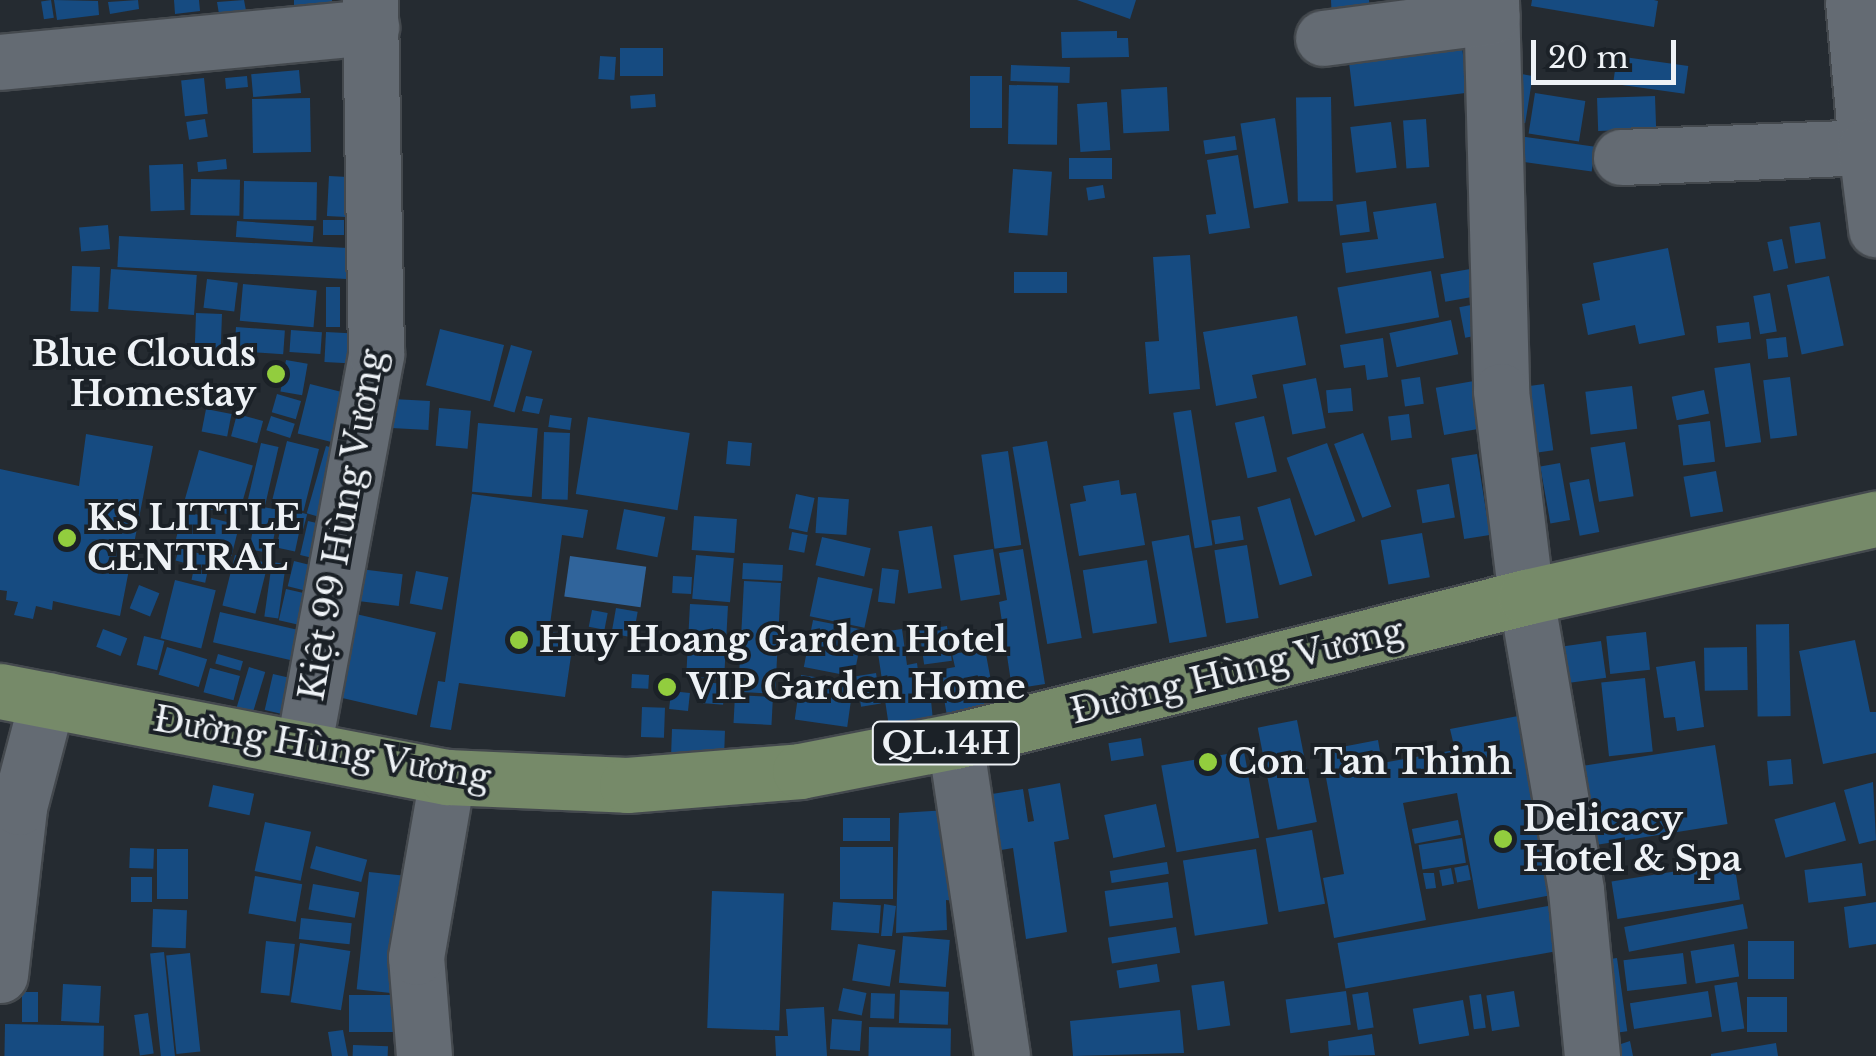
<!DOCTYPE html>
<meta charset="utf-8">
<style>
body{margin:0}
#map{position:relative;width:1876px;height:1056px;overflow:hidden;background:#252b31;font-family:"Libre Baskerville",serif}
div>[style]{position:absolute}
.water>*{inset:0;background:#30649b;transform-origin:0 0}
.building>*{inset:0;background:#164b81;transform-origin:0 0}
.roads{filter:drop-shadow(2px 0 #44494e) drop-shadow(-2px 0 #44494e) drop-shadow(0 2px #44494e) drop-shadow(0 -2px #44494e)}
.minor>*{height:55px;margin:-27.5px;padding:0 27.5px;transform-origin:27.5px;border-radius:27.5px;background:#646b73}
.major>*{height:55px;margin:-27.5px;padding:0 27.5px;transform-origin:27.5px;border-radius:27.5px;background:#768a69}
.dots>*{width:28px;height:28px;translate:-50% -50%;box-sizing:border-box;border:5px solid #1b2127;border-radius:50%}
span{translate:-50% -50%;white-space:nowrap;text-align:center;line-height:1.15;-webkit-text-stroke:8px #1b2127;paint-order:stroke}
.shield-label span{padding:2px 8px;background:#1b2127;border:2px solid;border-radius:8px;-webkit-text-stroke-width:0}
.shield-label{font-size:32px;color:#eef2f6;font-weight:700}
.poi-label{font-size:35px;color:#eef2f6;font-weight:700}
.right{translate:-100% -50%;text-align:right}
.left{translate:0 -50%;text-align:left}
.street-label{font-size:35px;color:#eef2f6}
.scale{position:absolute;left:1531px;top:40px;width:145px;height:45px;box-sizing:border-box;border:5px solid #eef2f6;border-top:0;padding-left:12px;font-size:30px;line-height:35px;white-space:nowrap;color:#eef2f6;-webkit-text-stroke:8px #1b2127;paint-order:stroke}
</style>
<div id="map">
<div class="water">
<div style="left:570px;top:556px;width:77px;height:41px;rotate:8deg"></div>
</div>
<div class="building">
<div style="left:51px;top:0;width:18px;height:10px;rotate:81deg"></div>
<div style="clip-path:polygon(54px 0,98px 1px,99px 15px,57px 20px)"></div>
<div style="clip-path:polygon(138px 0,139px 9px,110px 14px,108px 2px)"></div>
<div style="clip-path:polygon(174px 0,199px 0,200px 11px,175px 14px)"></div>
<div style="clip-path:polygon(244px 0,247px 16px,220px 20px,217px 2px)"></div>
<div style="clip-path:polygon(294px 0,332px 0,332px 4px,294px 7px)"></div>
<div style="clip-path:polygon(1077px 0,1136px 0,1130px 19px)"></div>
<div style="clip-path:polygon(1331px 0,1369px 0,1371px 19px,1332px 22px)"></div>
<div style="clip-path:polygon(1532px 0,1654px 0,1658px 1px,1654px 27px,1531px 6px)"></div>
<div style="clip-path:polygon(1117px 31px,1117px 38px,1128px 38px,1129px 57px,1062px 58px,1061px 32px)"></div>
<div style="left:1462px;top:47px;width:46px;height:114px;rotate:83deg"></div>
<div style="left:620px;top:48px;width:43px;height:28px"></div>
<div style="left:600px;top:56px;width:16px;height:23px;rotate:4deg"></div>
<div style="left:1617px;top:56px;width:72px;height:28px;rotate:8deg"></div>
<div style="left:1011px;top:65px;width:59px;height:16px;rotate:2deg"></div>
<div style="left:299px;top:70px;width:23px;height:48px;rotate:85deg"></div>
<div style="left:1508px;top:72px;width:25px;height:48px;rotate:9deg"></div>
<div style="left:247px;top:76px;width:11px;height:22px;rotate:85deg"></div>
<div style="left:970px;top:76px;width:32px;height:52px"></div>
<div style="left:204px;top:78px;width:36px;height:23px;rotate:84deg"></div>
<div style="left:1009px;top:85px;width:49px;height:59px;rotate:1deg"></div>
<div style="left:1167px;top:87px;width:44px;height:46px;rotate:87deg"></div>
<div style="left:1535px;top:93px;width:51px;height:41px;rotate:9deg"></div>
<div style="left:655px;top:94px;width:13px;height:25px;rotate:86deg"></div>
<div style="left:1655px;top:96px;width:33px;height:58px;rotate:88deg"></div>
<div style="left:1331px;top:97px;width:104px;height:35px;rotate:89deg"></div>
<div style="left:310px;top:98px;width:54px;height:58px;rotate:89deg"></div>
<div style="left:1107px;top:102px;width:48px;height:30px;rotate:86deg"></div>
<div style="left:1275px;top:118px;width:86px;height:35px;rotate:81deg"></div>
<div style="left:205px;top:119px;width:18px;height:19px;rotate:81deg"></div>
<div style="left:1426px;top:119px;width:48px;height:23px;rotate:86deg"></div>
<div style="left:1391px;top:122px;width:46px;height:41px;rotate:83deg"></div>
<div style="left:1511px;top:135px;width:85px;height:25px;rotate:8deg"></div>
<div style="left:1235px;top:136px;width:14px;height:32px;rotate:82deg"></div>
<div style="clip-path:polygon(1238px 155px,1250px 228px,1209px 234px,1206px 215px,1216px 214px,1207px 160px)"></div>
<div style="left:1112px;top:158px;width:21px;height:43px;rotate:90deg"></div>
<div style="left:226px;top:159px;width:10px;height:29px;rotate:84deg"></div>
<div style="left:183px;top:164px;width:46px;height:34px;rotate:88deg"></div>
<div style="left:1013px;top:169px;width:39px;height:64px;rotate:4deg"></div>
<div style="left:329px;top:176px;width:19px;height:40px;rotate:3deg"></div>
<div style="left:191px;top:179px;width:49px;height:36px;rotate:1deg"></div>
<div style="left:244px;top:181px;width:73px;height:38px;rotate:1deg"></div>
<div style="left:1103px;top:185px;width:13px;height:17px;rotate:81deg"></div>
<div style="left:1366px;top:201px;width:31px;height:30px;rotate:83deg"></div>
<div style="clip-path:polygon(1436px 203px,1444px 258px,1346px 273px,1342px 243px,1378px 239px,1373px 212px)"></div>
<div style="left:323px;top:220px;width:21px;height:15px"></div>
<div style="left:237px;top:221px;width:77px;height:16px;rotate:4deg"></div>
<div style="left:1820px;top:222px;width:37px;height:31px;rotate:81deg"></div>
<div style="left:108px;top:225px;width:24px;height:29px;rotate:85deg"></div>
<div style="left:119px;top:236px;width:234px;height:31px;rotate:3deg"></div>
<div style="left:1782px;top:239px;width:30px;height:15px;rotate:78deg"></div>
<div style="clip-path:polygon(1668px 248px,1685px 335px,1639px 344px,1635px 325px,1588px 335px,1582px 304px,1600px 300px,1593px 263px)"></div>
<div style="clip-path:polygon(1190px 255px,1200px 389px,1149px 394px,1145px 342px,1159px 341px,1153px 257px)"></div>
<div style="left:72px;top:266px;width:28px;height:45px;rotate:2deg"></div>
<div style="left:111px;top:269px;width:86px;height:40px;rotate:4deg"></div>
<div style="left:1470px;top:269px;width:28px;height:30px;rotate:80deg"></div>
<div style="left:1431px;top:271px;width:47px;height:95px;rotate:80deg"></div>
<div style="left:1067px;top:272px;width:21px;height:53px;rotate:90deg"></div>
<div style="left:1829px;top:276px;width:71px;height:43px;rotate:78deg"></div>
<div style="left:207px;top:279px;width:31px;height:29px;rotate:7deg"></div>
<div style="left:243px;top:284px;width:74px;height:37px;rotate:5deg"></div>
<div style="left:326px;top:287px;width:14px;height:40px"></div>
<div style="left:1770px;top:293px;width:39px;height:17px;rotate:80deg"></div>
<div style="left:1476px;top:304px;width:31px;height:17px;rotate:79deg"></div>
<div style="left:196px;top:313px;width:26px;height:41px;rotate:2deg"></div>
<div style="clip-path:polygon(1297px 316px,1306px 365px,1252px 375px,1257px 398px,1216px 406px,1203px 332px)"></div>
<div style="left:1451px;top:320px;width:35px;height:63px;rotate:78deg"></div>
<div style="left:1749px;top:322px;width:17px;height:33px;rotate:83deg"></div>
<div style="left:236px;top:327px;width:49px;height:24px;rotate:4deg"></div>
<div style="left:440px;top:329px;width:66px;height:58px;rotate:14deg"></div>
<div style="left:291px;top:330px;width:31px;height:22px;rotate:4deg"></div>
<div style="left:326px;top:332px;width:33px;height:30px;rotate:3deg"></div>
<div style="left:1786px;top:337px;width:20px;height:20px;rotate:84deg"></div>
<div style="clip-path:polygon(1383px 338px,1388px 377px,1367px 380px,1365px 365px,1344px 368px,1340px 345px)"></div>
<div style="left:511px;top:345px;width:22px;height:64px;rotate:16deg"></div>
<div style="left:286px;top:360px;width:22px;height:32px;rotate:10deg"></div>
<div style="left:1750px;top:363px;width:80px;height:36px;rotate:82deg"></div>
<div style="left:1420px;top:377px;width:27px;height:19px;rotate:82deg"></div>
<div style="left:1790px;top:377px;width:59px;height:27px;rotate:83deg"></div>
<div style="left:1316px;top:378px;width:51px;height:34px;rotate:79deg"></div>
<div style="left:1485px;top:379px;width:48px;height:50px;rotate:80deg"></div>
<div style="left:310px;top:384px;width:38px;height:51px;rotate:14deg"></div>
<div style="left:1544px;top:384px;width:67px;height:34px;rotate:82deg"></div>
<div style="left:1632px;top:386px;width:43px;height:47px;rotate:83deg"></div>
<div style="left:1351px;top:388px;width:23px;height:25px;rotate:85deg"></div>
<div style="left:1704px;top:390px;width:24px;height:33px;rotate:78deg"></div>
<div style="left:277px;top:394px;width:25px;height:19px;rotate:16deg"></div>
<div style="clip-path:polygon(526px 396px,543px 399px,539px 414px,522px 411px)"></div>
<div style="left:393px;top:399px;width:37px;height:29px;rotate:3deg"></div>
<div style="left:439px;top:408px;width:32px;height:38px;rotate:5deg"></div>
<div style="left:206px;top:409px;width:26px;height:23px;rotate:11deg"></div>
<div style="left:1191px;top:410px;width:137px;height:18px;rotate:81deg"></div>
<div style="left:237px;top:414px;width:27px;height:23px;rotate:15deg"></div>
<div style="left:1409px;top:414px;width:24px;height:21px;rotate:83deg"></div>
<div style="left:550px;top:415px;width:22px;height:12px;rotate:8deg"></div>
<div style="left:271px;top:416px;width:25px;height:15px;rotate:18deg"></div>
<div style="left:1264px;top:416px;width:57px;height:30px;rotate:77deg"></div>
<div style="left:588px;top:417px;width:103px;height:78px;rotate:9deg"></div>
<div style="left:1710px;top:421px;width:41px;height:32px;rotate:83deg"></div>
<div style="left:478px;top:423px;width:60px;height:69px;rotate:5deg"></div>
<div style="left:544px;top:432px;width:26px;height:67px;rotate:2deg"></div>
<div style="left:1363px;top:433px;width:79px;height:31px;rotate:69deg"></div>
<div style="clip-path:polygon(86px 434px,153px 446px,120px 616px,53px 601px,52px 610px,36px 606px,33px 619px,14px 615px,18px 602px,6px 600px,7px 591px,0 590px,0 469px,79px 486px)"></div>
<div style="left:287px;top:441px;width:33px;height:64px;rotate:14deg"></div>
<div style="left:728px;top:441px;width:24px;height:23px;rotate:5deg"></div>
<div style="left:1047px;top:441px;width:200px;height:35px;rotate:80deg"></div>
<div style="left:1625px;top:442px;width:55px;height:35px;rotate:81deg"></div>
<div style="left:261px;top:443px;width:18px;height:60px;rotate:13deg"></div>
<div style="left:1327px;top:443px;width:83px;height:43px;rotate:70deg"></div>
<div style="left:326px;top:446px;width:25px;height:70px;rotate:16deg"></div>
<div style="left:199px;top:450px;width:56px;height:54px;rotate:16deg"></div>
<div style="left:1008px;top:451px;width:95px;height:27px;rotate:82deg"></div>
<div style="left:1477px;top:454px;width:82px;height:26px;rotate:81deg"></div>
<div style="left:1560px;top:463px;width:58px;height:20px;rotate:80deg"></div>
<div style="left:1716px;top:471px;width:41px;height:33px;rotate:80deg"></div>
<div style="left:1589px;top:479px;width:54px;height:20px;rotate:79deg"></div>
<div style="clip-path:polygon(1119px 480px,1121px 495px,1136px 493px,1145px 545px,1079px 556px,1070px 504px,1086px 501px,1083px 486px)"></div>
<div style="left:1449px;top:484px;width:34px;height:33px;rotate:80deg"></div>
<div style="clip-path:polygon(472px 494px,588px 510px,583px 538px,562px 535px,549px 632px,574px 635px,565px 697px,459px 683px,451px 730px,430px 727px,438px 681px,445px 682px)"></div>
<div style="left:796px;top:494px;width:19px;height:35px;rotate:12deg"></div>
<div style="left:818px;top:497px;width:31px;height:36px;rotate:4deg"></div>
<div style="left:1290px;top:498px;width:81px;height:34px;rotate:74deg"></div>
<div style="left:257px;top:506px;width:22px;height:44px;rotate:10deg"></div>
<div style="left:284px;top:508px;width:24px;height:15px;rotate:15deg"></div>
<div style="left:624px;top:509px;width:42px;height:41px;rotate:11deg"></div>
<div style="left:183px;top:511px;width:58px;height:32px;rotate:14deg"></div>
<div style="left:694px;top:516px;width:43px;height:34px;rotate:4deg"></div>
<div style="left:1240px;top:516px;width:24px;height:29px;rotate:81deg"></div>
<div style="left:308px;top:521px;width:28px;height:35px;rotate:13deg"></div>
<div style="left:281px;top:526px;width:19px;height:22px;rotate:12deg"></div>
<div style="left:932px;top:526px;width:63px;height:34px;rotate:81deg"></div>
<div style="left:792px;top:532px;width:16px;height:18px;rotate:11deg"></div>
<div style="left:1422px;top:533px;width:45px;height:42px;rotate:80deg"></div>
<div style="left:1189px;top:535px;width:103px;height:38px;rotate:80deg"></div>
<div style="left:822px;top:537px;width:50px;height:29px;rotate:13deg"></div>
<div style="left:1247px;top:545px;width:74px;height:33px;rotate:81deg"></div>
<div style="left:179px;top:548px;width:50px;height:13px;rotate:15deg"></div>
<div style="left:993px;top:549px;width:46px;height:40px;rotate:81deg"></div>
<div style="clip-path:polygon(1023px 549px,1045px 684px,1012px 689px,999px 602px,1007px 600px,999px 553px)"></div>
<div style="left:235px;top:555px;width:34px;height:52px;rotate:14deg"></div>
<div style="left:696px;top:555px;width:38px;height:44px;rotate:5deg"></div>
<div style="left:1147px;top:560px;width:64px;height:65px;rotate:81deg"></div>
<div style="left:294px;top:561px;width:34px;height:26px;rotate:14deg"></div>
<div style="left:272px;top:562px;width:14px;height:55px;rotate:8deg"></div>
<div style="left:743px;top:563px;width:40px;height:16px;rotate:3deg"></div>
<div style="left:194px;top:568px;width:14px;height:12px;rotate:12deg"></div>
<div style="left:882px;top:568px;width:17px;height:34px;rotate:7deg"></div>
<div style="left:360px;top:569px;width:43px;height:32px;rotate:7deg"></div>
<div style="left:416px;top:571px;width:33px;height:33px;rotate:11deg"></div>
<div style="left:673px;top:576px;width:19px;height:17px;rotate:3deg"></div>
<div style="left:818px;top:577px;width:56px;height:40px;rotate:12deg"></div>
<div style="left:175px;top:580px;width:42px;height:60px;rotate:14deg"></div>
<div style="left:744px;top:581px;width:37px;height:111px;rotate:3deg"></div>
<div style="left:139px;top:585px;width:22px;height:25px;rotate:22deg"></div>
<div style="left:286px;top:589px;width:36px;height:32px;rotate:13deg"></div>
<div style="left:690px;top:604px;width:38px;height:73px;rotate:3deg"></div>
<div style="left:616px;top:608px;width:22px;height:26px;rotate:10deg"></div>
<div style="left:592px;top:610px;width:16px;height:17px;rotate:11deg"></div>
<div style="left:220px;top:612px;width:96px;height:31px;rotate:13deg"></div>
<div style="left:356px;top:614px;width:82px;height:85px;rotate:13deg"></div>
<div style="left:813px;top:620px;width:51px;height:48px;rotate:11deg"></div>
<div style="left:1789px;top:624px;width:92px;height:33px;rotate:89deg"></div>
<div style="left:947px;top:626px;width:35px;height:28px;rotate:82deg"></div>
<div style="left:103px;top:629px;width:26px;height:19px;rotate:21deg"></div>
<div style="clip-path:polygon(902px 629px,907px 665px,917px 663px,922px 702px,931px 700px,933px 721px,889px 727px,875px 633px)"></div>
<div style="left:1646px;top:632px;width:38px;height:40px;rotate:84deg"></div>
<div style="left:144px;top:636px;width:21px;height:30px;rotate:14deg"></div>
<div style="clip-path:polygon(1855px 640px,1870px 712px,1876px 712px,1876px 753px,1823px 764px,1799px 651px)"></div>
<div style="left:1601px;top:641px;width:37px;height:46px;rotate:82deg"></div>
<div style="left:167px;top:647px;width:42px;height:29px;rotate:17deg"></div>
<div style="left:1747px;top:647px;width:43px;height:43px;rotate:89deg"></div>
<div style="clip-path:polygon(985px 649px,996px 708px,947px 716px,939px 670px,955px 667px,952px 654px)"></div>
<div style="left:218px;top:654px;width:26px;height:10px;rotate:16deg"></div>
<div style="clip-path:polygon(1695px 661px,1704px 727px,1677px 731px,1675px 717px,1664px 718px,1656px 667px)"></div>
<div style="left:249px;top:667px;width:17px;height:49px;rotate:17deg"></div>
<div style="left:210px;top:668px;width:31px;height:25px;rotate:15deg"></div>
<div style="left:876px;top:673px;width:31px;height:20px;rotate:81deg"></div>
<div style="left:273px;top:674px;width:40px;height:37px;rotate:13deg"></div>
<div style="left:632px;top:674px;width:17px;height:14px;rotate:3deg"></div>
<div style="left:801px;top:675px;width:53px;height:45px;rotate:8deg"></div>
<div style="left:1645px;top:678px;width:74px;height:44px;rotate:84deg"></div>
<div style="left:703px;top:682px;width:22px;height:21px;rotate:5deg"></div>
<div style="left:671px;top:691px;width:19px;height:18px;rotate:6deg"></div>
<div style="left:735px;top:695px;width:38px;height:28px;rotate:3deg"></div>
<div style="left:642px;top:707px;width:23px;height:30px;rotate:2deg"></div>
<div style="clip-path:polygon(1518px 716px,1552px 895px,1478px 909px,1457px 793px,1403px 803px,1426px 920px,1334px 938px,1323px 878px,1344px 874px,1321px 751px,1378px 740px,1382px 763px,1455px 750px,1450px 729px)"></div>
<div style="left:1297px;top:720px;width:104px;height:40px;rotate:79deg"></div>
<div style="left:672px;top:729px;width:53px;height:25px;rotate:2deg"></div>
<div style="left:1141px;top:738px;width:18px;height:33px;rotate:81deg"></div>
<div style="left:1715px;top:745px;width:80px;height:143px;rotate:81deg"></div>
<div style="left:1244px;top:751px;width:88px;height:84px;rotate:80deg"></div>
<div style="left:1791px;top:759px;width:25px;height:24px;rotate:85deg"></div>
<div style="clip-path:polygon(1873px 782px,1876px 840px,1859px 844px,1844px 790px)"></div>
<div style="clip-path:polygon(1060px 783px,1069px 839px,1054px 842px,1067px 932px,1026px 939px,1013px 848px,1001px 850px,992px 794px,1023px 789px,1028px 822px,1034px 821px,1028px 789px)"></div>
<div style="left:213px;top:785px;width:42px;height:22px;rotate:12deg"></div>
<div style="left:1835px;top:802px;width:40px;height:63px;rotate:74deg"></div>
<div style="left:1156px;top:804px;width:44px;height:53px;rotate:78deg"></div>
<div style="clip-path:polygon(948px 810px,955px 901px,946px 900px,947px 930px,896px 933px,899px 813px)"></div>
<div style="left:890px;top:818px;width:23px;height:47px;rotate:90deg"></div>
<div style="left:1458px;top:820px;width:15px;height:47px;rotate:79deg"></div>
<div style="left:265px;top:822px;width:47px;height:50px;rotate:12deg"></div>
<div style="left:1312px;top:830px;width:75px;height:47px;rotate:80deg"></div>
<div style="left:1462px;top:838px;width:25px;height:44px;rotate:81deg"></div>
<div style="left:316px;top:846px;width:53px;height:23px;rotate:15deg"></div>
<div style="left:840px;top:847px;width:53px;height:52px"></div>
<div style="left:130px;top:848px;width:24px;height:20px;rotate:2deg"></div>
<div style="left:157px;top:849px;width:31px;height:50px"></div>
<div style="left:1256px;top:849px;width:76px;height:74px;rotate:81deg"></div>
<div style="left:1167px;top:862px;width:12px;height:58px;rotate:81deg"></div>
<div style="left:1734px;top:862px;width:38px;height:124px;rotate:81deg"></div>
<div style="left:1862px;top:863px;width:33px;height:58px;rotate:83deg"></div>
<div style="left:1468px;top:865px;width:15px;height:14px;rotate:79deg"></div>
<div style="left:1451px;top:868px;width:16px;height:12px;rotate:79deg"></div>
<div style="left:369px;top:872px;width:41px;height:118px;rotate:6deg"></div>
<div style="clip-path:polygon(1423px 873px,1434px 873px,1436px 888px,1426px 889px)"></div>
<div style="left:255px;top:876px;width:48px;height:38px;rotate:10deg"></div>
<div style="left:131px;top:877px;width:21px;height:25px"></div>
<div style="left:1168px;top:882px;width:36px;height:64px;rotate:82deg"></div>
<div style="left:313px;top:884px;width:47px;height:26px;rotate:10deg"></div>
<div style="left:712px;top:891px;width:72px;height:137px;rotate:2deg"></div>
<div style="left:833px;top:902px;width:48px;height:28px;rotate:4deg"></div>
<div style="clip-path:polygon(1876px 902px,1876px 944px,1849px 948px,1844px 907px)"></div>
<div style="left:1565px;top:903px;width:46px;height:231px;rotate:80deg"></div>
<div style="clip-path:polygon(884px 904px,896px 906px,892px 936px,881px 936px)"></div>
<div style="left:1743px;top:904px;width:25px;height:121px;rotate:79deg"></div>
<div style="left:153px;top:909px;width:34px;height:38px;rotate:2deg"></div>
<div style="left:301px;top:918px;width:51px;height:21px;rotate:6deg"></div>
<div style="left:1176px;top:927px;width:26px;height:69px;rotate:81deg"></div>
<div style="left:903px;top:936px;width:47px;height:47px;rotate:5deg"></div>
<div style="left:266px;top:941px;width:29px;height:52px;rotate:6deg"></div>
<div style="left:1748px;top:941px;width:46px;height:38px"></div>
<div style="left:300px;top:943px;width:51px;height:60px;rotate:9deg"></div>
<div style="left:858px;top:944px;width:38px;height:37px;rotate:9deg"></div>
<div style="left:1734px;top:944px;width:33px;height:44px;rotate:81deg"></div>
<div style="left:164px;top:952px;width:105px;height:14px;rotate:84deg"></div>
<div style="left:190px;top:953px;width:99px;height:24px;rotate:84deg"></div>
<div style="left:1683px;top:953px;width:31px;height:60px;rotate:83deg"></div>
<div style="left:1617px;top:958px;width:74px;height:20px;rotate:82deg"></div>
<div style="left:1157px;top:964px;width:18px;height:41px;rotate:81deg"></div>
<div style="left:1224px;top:981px;width:45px;height:33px;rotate:82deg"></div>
<div style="left:1737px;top:982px;width:47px;height:23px;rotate:81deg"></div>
<div style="left:63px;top:984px;width:38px;height:37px;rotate:3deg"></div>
<div style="left:843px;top:988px;width:24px;height:23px;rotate:12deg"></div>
<div style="left:900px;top:990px;width:49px;height:33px;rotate:2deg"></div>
<div style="left:1346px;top:991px;width:34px;height:61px;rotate:82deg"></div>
<div style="left:1514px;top:991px;width:36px;height:28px;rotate:81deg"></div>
<div style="left:1708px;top:991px;width:26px;height:79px;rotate:81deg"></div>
<div style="left:22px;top:992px;width:16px;height:30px"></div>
<div style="left:1368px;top:992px;width:36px;height:16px;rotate:81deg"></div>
<div style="left:871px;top:993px;width:24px;height:25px;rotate:2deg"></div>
<div style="left:1481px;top:994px;width:34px;height:12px;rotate:82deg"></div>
<div style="left:349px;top:995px;width:52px;height:37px"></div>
<div style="left:1747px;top:997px;width:40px;height:35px"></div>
<div style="left:1463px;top:1000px;width:36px;height:51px;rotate:80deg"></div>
<div style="clip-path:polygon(824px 1007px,827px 1056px,776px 1056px,775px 1036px,788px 1036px,786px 1009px)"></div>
<div style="clip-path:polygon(1180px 1010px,1184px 1053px,1073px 1056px,1070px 1021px)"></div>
<div style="left:148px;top:1013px;width:41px;height:14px;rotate:82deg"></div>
<div style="left:832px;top:1019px;width:30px;height:30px;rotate:4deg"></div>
<div style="left:5px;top:1024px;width:99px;height:32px;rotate:1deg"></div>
<div style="left:869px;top:1027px;width:82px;height:29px;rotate:1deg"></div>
<div style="clip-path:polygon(343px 1030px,348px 1056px,332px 1056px,328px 1032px)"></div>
<div style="clip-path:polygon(1372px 1034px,1375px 1055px,1329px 1056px,1328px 1041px)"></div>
<div style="clip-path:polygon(1630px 1041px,1633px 1056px,1617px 1056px,1615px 1046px)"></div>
<div style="clip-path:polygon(1776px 1043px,1778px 1056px,1711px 1056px,1711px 1054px)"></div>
<div style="left:353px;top:1045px;width:35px;height:11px;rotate:2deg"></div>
</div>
<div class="roads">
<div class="minor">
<div style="left:1491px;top:0;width:391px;rotate:88.5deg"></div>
<div style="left:1501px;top:391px;width:208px;rotate:83.1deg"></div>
<div style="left:1526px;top:597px;width:297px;rotate:80.3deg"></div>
<div style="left:1576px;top:890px;width:167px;rotate:84.5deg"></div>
<div style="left:1853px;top:0;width:148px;rotate:84.9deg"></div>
<div style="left:1323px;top:38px;width:170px;rotate:-7.4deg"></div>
<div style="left:0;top:62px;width:373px;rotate:-5.4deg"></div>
<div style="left:1621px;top:157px;width:245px;rotate:-2.3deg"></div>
<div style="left:1866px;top:147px;width:83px;rotate:83deg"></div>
<div style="left:955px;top:741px;width:318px;rotate:81.5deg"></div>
<div style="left:303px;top:749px;width:402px;rotate:-79.5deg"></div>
<div style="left:376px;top:354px;width:354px;rotate:-91deg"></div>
<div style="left:0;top:975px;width:169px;rotate:-83.5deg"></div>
<div style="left:19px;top:807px;width:111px;rotate:-75.3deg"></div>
<div style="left:424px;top:1056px;width:99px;rotate:-94.6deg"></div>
<div style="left:416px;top:957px;width:183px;rotate:-80.2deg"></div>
</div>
<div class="major">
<div style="left:0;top:691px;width:455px;rotate:10.9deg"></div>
<div style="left:447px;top:777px;width:180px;rotate:2.5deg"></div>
<div style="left:627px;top:785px;width:174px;rotate:-4.6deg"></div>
<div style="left:800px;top:771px;width:158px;rotate:-11deg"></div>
<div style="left:955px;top:741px;width:589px;rotate:-14.15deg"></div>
<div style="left:1526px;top:597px;width:359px;rotate:-12.6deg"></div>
</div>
</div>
<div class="dots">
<div style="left:276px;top:374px;background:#92cd3e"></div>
<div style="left:67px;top:538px;background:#92cd3e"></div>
<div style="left:519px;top:640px;background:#92cd3e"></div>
<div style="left:667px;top:687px;background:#92cd3e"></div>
<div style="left:1208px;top:762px;background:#92cd3e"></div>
<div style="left:1503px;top:839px;background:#92cd3e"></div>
</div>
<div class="shield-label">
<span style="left:946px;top:743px">QL.14H</span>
</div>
<div class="poi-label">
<span class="right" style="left:256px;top:374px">Blue Clouds<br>Homestay</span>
<span class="left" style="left:87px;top:538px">KS LITTLE<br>CENTRAL</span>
<span class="left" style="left:539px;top:640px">Huy Hoang Garden Hotel</span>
<span class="left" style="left:687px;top:687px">VIP Garden Home</span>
<span class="left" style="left:1228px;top:762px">Con Tan Thinh</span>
<span class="left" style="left:1523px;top:839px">Delicacy<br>Hotel &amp; Spa</span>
</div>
<div class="street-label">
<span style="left:342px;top:525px;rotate:-80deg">Kiệt 99 Hùng Vương</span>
<span style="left:1237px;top:671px;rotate:-14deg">Đường Hùng Vương</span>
<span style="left:322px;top:748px;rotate:10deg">Đường Hùng Vương</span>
</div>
<div class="scale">20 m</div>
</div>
